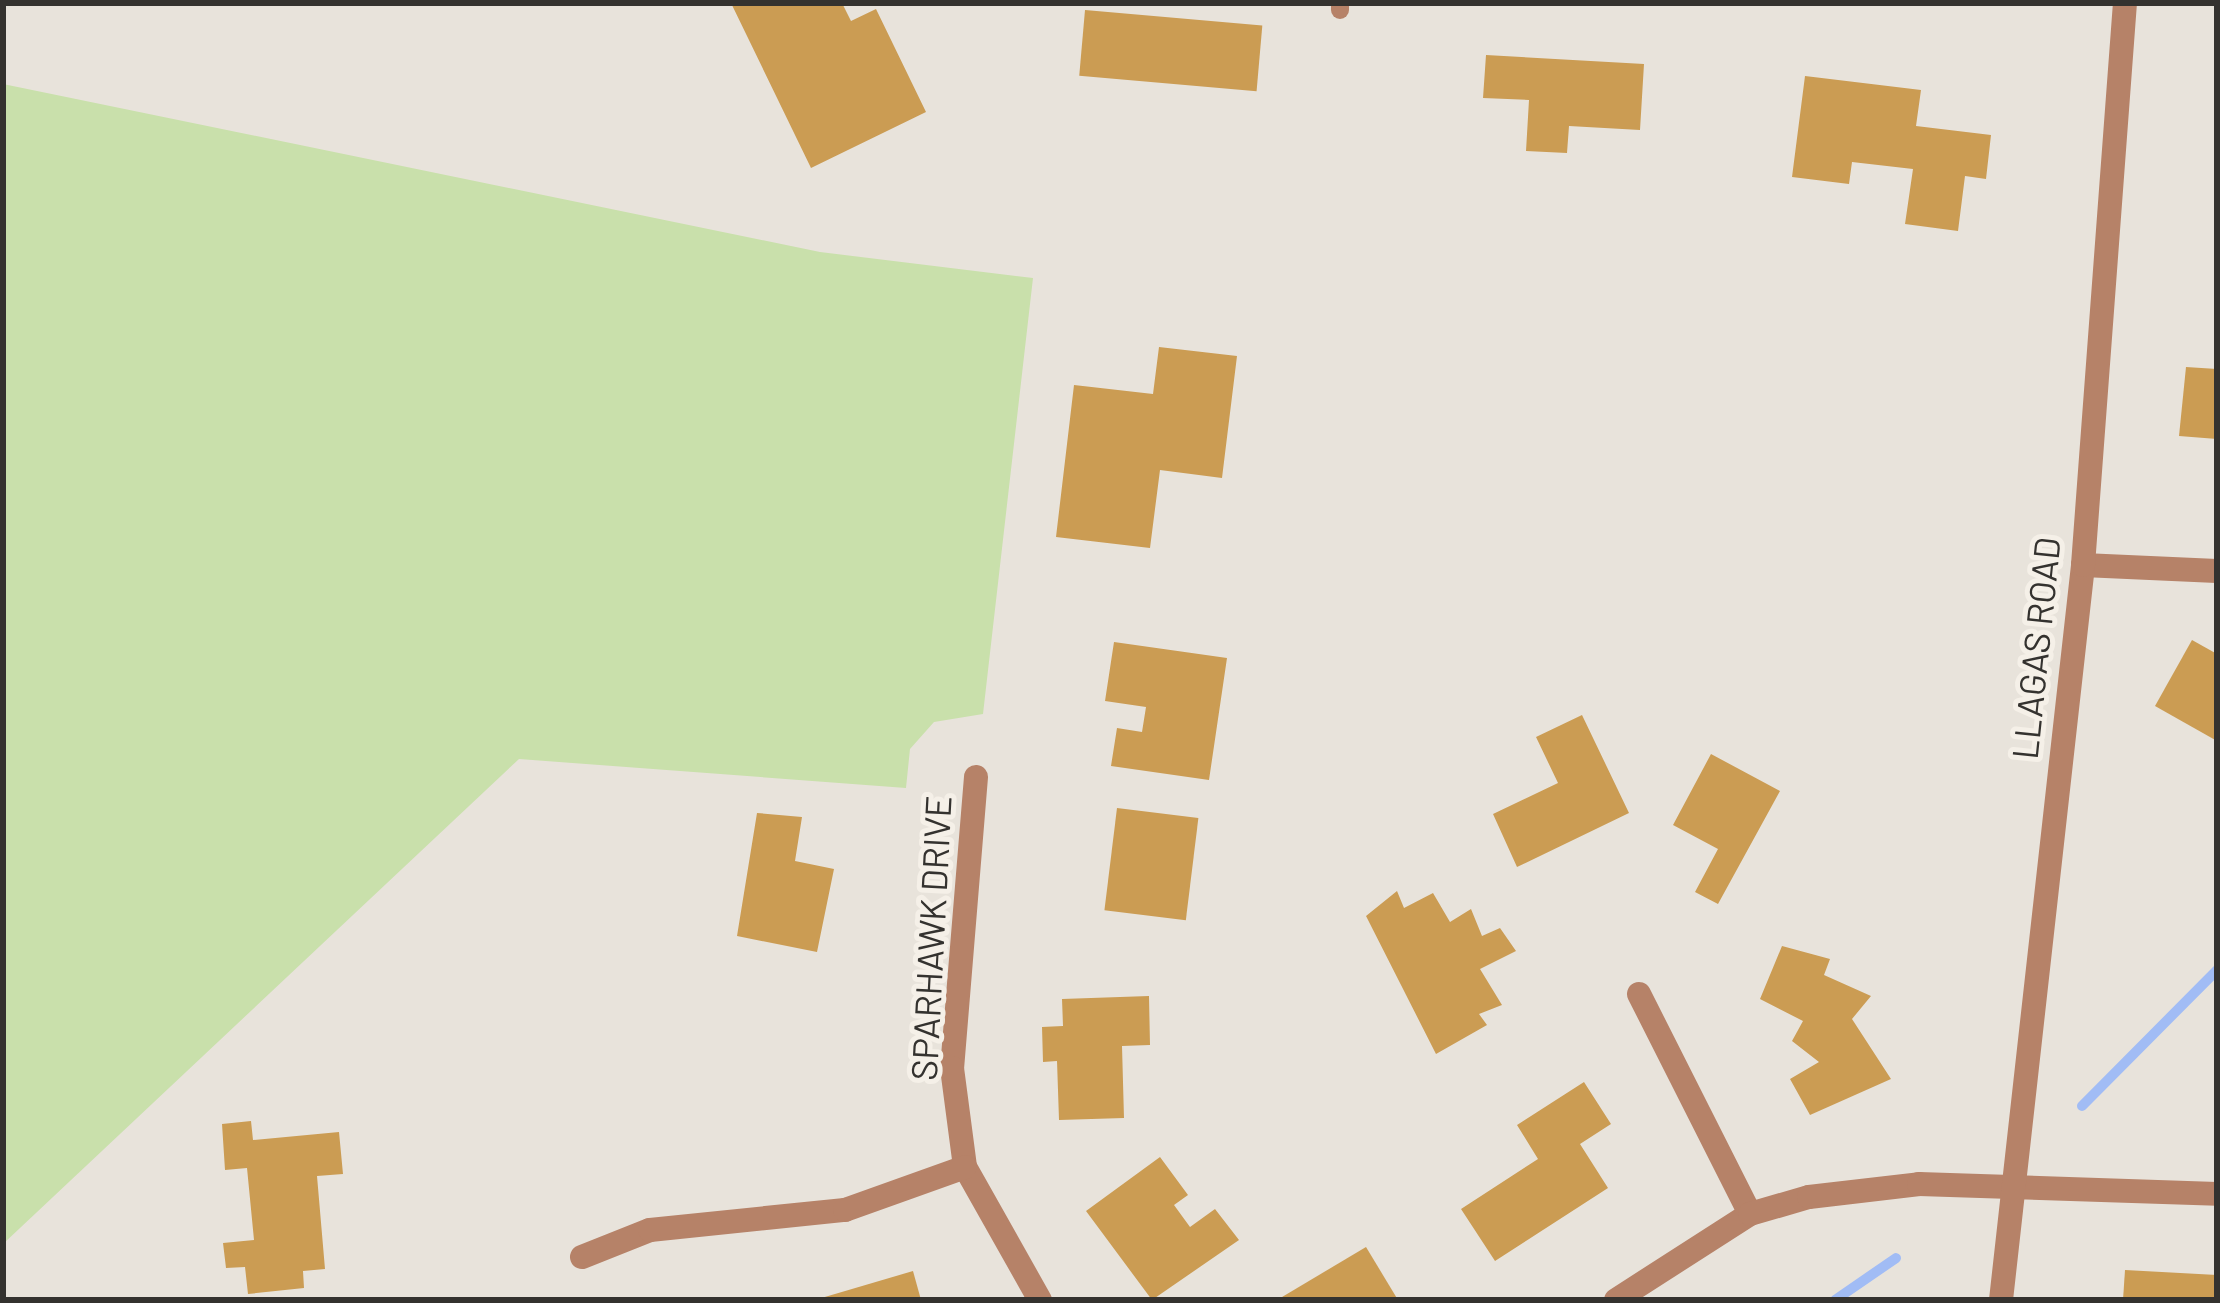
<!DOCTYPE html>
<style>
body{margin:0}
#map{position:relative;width:2220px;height:1303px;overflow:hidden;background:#e8e3db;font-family:Barlow,sans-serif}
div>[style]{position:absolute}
.green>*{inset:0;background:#c9e0ab}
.stream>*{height:10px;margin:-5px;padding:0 5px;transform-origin:5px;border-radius:5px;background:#a1bcf5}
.building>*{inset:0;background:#cb9c53;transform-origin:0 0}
.service>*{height:18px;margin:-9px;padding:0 9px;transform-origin:9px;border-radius:9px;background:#b68268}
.minor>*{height:24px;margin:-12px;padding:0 12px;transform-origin:12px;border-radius:12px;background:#b68268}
.tertiary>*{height:24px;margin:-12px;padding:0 12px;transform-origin:12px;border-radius:12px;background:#b68268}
span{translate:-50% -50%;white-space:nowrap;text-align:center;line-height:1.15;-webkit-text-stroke:10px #f5f0e8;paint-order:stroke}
.street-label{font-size:36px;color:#34322f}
.frame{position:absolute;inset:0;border:6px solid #34322f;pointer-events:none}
</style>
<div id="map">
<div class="green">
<div style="clip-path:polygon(3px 84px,820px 252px,1033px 278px,983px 714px,934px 722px,910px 749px,906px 788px,519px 759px,3px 1244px)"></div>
</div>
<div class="stream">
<div style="left:2082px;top:1106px;width:192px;rotate:-45.2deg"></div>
<div style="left:1835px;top:1300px;width:74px;rotate:-34.5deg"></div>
</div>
<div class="building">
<div style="clip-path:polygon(731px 3px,842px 3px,851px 21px,876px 9px,926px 112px,811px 168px)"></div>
<div style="left:1085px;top:10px;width:178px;height:66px;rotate:5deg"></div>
<div style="clip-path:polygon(1486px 55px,1644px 64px,1640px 130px,1569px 126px,1567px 153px,1526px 151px,1529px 100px,1483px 98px)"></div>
<div style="clip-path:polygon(1805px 76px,1921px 90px,1916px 126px,1991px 135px,1986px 179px,1965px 176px,1958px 231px,1905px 224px,1913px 169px,1852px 162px,1849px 184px,1792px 177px)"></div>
<div style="clip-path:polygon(1159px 347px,1237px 356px,1222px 478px,1160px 470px,1150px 548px,1056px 537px,1074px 385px,1153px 394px)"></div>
<div style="clip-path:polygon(2186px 367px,2217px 369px,2217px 439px,2179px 436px)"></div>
<div style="clip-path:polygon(2192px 640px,2217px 654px,2217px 741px,2155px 706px)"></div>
<div style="clip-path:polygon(1114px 642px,1227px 658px,1209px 780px,1111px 766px,1117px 728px,1142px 732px,1146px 707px,1105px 701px)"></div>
<div style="clip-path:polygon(1582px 715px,1629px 813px,1517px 867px,1493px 814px,1558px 783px,1536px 737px)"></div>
<div style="clip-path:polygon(1711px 754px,1780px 791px,1718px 904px,1695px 892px,1718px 849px,1673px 825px)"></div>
<div style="left:1117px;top:808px;width:82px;height:103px;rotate:7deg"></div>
<div style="clip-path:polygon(757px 813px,802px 817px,795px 861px,834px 869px,817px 952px,737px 936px)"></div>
<div style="clip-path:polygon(1397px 891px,1404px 908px,1433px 893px,1450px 922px,1471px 909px,1482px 936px,1500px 928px,1516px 951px,1480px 969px,1502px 1005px,1479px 1014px,1487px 1025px,1436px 1054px,1366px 916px)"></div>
<div style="clip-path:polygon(1782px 946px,1830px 959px,1824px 975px,1871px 996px,1852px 1019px,1891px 1079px,1810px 1115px,1790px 1079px,1819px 1062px,1792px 1041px,1803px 1021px,1760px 999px)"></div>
<div style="clip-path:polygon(1149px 996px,1150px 1045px,1122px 1046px,1124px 1118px,1059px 1120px,1057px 1061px,1043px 1062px,1042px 1027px,1063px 1026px,1062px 999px)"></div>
<div style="clip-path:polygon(1584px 1082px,1611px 1124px,1580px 1144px,1608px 1188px,1495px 1261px,1461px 1209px,1538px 1159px,1517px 1125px)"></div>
<div style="clip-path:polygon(251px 1121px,253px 1140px,339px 1132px,343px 1174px,317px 1176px,325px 1269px,303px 1271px,304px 1288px,248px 1294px,245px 1267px,226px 1268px,223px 1243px,254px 1240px,247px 1168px,225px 1170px,222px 1124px)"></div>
<div style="clip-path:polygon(1160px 1157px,1188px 1195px,1174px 1205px,1190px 1227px,1215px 1209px,1239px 1240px,1152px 1300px,1086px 1211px)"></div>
<div style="clip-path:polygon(1366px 1247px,1398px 1300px,1277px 1300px)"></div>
<div style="clip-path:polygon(2125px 1270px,2217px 1275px,2217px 1300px,2123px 1300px)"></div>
<div style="clip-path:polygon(913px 1271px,921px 1300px,819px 1300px,818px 1299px)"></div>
</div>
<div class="service">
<div style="left:1340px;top:10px;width:7px;rotate:-90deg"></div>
</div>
<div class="minor">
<div style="left:2083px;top:565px;width:134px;rotate:2.6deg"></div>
<div style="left:976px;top:777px;width:292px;rotate:94.7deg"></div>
<div style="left:952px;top:1068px;width:100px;rotate:82.5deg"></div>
<div style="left:965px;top:1167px;width:153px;rotate:60.6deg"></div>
<div style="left:1639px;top:994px;width:246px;rotate:63.2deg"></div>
<div style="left:582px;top:1257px;width:73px;rotate:-21.7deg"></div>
<div style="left:650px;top:1230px;width:196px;rotate:-5.9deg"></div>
<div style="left:845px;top:1210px;width:127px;rotate:-19.7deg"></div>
<div style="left:1616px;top:1300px;width:159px;rotate:-32.7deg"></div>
<div style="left:1750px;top:1214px;width:61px;rotate:-16.1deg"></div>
<div style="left:1809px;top:1197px;width:111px;rotate:-6.7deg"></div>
<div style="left:1919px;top:1184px;width:298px;rotate:1.9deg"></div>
</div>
<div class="tertiary">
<div style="left:2001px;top:1300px;width:740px;rotate:-83.63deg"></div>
<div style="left:2083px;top:565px;width:564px;rotate:-85.73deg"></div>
</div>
<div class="street-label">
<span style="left:2035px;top:648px;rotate:-84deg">LLAGAS ROAD</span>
<span style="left:930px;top:938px;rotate:-87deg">SPARHAWK DRIVE</span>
</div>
<div class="frame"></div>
</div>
